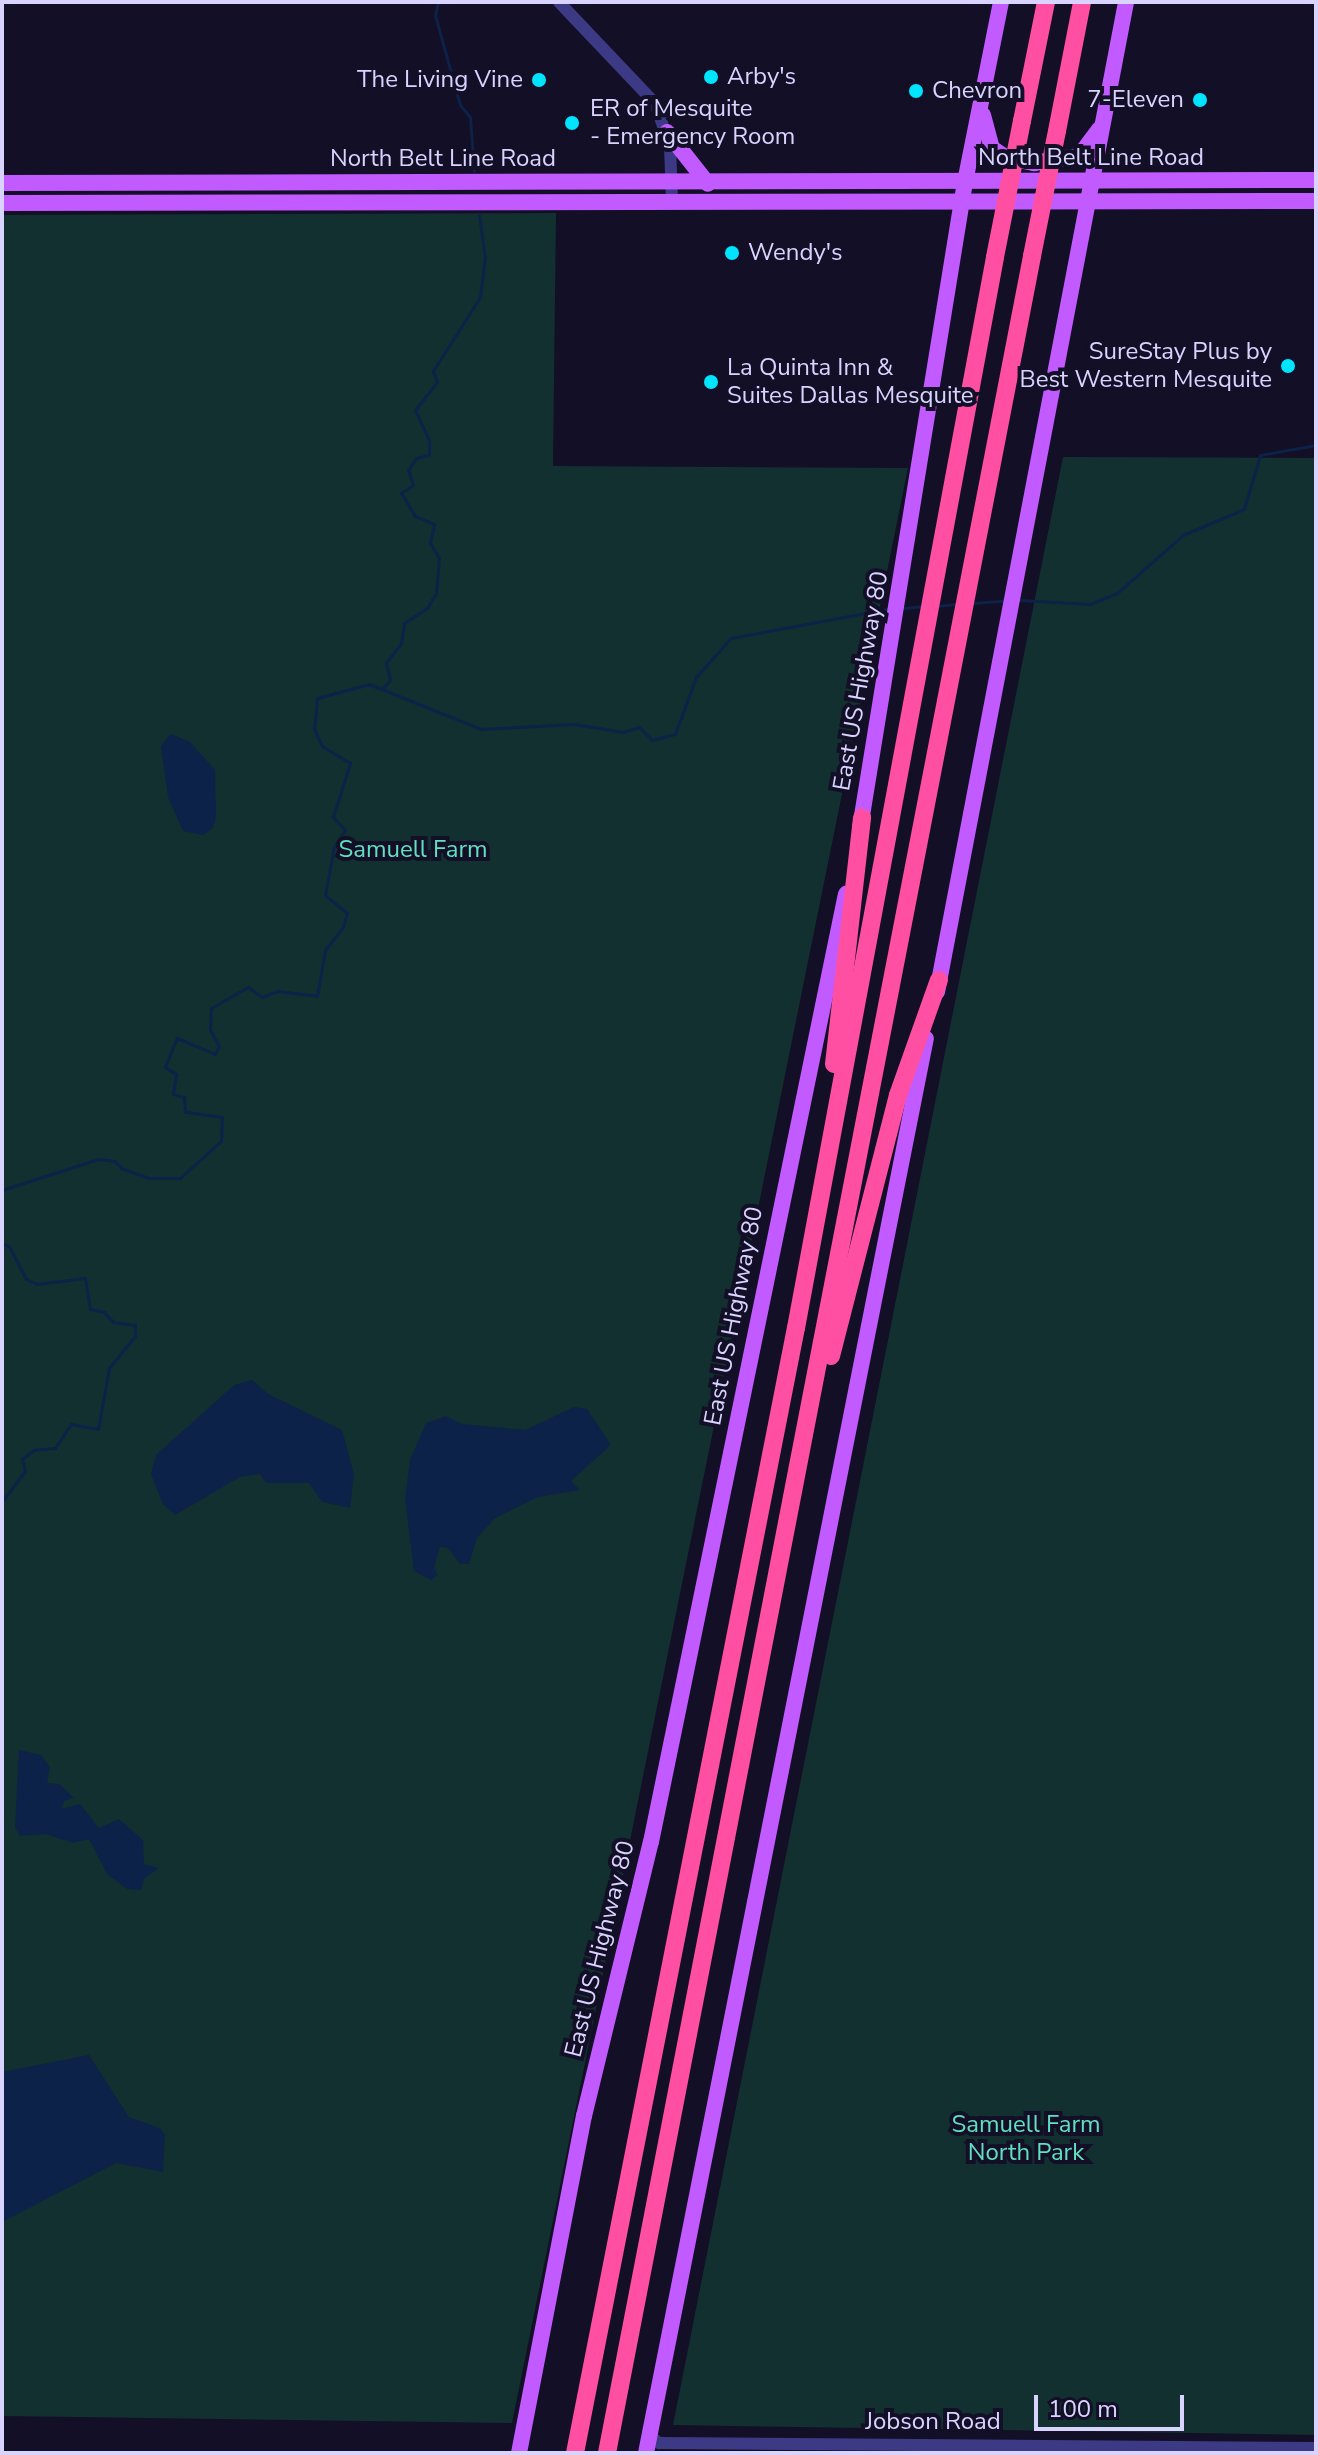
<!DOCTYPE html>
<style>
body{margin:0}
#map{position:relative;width:1318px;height:2455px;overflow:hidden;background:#130f26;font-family:"Nunito Sans",sans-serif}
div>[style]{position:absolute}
.green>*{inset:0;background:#12302f}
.water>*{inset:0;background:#0c2248}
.stream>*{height:3px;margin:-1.5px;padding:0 1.5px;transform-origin:1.5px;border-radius:1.5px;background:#0c2248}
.minor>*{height:12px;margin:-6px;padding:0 6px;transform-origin:6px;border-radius:6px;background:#3d3a85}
.major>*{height:16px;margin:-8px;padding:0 8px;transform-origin:8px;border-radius:8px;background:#c25bff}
.highway>*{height:18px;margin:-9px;padding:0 9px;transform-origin:9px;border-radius:9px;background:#ff4fa3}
.highway-bridge>*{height:18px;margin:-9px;padding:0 9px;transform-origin:9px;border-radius:9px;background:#ff4fa3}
.dots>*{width:22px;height:22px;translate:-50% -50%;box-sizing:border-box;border:4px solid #130f26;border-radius:50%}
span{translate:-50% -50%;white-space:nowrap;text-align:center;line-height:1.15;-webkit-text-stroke:8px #130f26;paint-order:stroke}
.poi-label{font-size:24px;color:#d9d4ff}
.left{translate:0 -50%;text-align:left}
.right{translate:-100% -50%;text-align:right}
.street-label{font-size:24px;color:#d9d4ff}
.park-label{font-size:24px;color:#5fe0c0}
.frame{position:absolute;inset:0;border:4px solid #d9d4ff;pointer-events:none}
.scale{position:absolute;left:1034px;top:2395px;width:150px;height:36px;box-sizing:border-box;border:4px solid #d9d4ff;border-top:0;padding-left:10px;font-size:24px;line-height:28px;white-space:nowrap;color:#d9d4ff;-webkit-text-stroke:6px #130f26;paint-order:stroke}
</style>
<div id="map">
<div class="green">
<div style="clip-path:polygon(556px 213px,553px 466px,908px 468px,512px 2423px,2px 2416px,2px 215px)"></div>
<div style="clip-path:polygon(1063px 457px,1316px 458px,1316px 2435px,673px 2425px)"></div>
</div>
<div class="water">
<div style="clip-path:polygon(171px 734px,190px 742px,215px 770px,216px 816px,213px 828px,203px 835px,183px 831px,168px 797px,161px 746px)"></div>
<div style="clip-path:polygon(252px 1380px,268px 1394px,342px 1430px,354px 1474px,350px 1508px,322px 1502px,309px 1483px,266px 1483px,260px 1474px,240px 1477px,175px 1515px,163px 1504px,151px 1474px,156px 1455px,234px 1385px)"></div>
<div style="clip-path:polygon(574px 1407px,587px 1409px,611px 1445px,571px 1481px,580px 1490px,538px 1497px,495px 1518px,477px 1538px,469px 1564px,460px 1564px,448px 1548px,440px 1547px,434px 1568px,438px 1575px,431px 1580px,414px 1571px,405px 1499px,410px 1460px,426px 1423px,446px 1416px,462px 1424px,525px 1430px)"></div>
<div style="clip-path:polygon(19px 1750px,41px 1755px,50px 1767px,47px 1783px,59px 1784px,74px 1798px,81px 1796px,64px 1801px,61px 1809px,80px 1804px,99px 1828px,119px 1819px,143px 1840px,144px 1864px,159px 1868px,144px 1879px,141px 1890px,127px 1889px,107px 1874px,89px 1839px,73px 1843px,45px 1834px,20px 1836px,15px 1827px)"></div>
<div style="clip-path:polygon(89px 2055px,129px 2117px,160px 2128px,165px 2135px,163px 2172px,116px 2163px,2px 2222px,2px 2072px)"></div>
</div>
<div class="stream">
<div style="left:438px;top:2px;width:13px;rotate:103deg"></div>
<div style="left:435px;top:15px;width:93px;rotate:74.5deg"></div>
<div style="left:460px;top:105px;width:16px;rotate:50deg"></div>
<div style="left:470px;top:117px;width:54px;rotate:85.8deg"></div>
<div style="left:1019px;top:600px;width:71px;rotate:3.2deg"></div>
<div style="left:1090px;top:604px;width:29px;rotate:-22deg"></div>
<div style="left:1117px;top:593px;width:88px;rotate:-41.3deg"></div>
<div style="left:1183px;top:535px;width:66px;rotate:-23.1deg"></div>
<div style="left:1244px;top:509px;width:56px;rotate:-73.5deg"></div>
<div style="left:1260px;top:455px;width:57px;rotate:-10.1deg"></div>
<div style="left:972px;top:603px;width:32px;rotate:-4deg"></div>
<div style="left:936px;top:606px;width:20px;rotate:-6deg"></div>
<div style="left:904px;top:608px;width:20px;rotate:-6deg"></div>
<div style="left:383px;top:688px;width:11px;rotate:-49deg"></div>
<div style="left:390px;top:680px;width:17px;rotate:-103deg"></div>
<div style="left:386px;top:663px;width:25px;rotate:-53deg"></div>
<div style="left:401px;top:643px;width:20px;rotate:-81deg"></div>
<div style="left:404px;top:623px;width:27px;rotate:-33deg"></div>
<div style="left:427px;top:608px;width:17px;rotate:-59deg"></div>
<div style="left:436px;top:593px;width:35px;rotate:-85deg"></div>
<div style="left:439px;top:558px;width:17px;rotate:-121deg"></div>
<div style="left:430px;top:543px;width:19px;rotate:-78deg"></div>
<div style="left:434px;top:524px;width:21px;rotate:-157deg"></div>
<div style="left:415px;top:516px;width:27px;rotate:-121deg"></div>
<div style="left:401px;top:493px;width:14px;rotate:-34deg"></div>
<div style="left:413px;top:485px;width:16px;rotate:-108deg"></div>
<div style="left:408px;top:470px;width:14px;rotate:-56deg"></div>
<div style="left:416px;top:458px;width:13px;rotate:-13deg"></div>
<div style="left:429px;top:455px;width:15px;rotate:-90deg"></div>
<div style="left:429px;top:440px;width:33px;rotate:-115deg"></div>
<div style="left:415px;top:410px;width:36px;rotate:-52deg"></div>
<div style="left:437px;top:382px;width:12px;rotate:-110deg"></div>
<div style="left:433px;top:371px;width:88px;rotate:-57.6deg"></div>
<div style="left:480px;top:297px;width:39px;rotate:-83deg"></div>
<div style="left:485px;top:258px;width:43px;rotate:-97.9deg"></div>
<div style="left:2px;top:1190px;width:101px;rotate:-17.9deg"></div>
<div style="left:98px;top:1159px;width:17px;rotate:7deg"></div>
<div style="left:115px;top:1161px;width:9px;rotate:49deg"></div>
<div style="left:121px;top:1168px;width:29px;rotate:20deg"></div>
<div style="left:148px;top:1178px;width:32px"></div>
<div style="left:180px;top:1178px;width:55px;rotate:-42.1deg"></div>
<div style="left:221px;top:1141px;width:24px;rotate:-88deg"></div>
<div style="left:222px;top:1117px;width:37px;rotate:-172deg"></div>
<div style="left:185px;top:1112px;width:15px;rotate:-94deg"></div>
<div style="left:184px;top:1097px;width:11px;rotate:-165deg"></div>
<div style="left:173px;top:1094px;width:20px;rotate:-81deg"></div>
<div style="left:176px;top:1074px;width:13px;rotate:-148deg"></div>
<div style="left:165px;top:1067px;width:31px;rotate:-68deg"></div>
<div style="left:177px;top:1038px;width:41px;rotate:22.8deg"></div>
<div style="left:215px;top:1054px;width:9px;rotate:-63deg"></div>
<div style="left:219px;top:1046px;width:18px;rotate:-119deg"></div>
<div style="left:210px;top:1030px;width:22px;rotate:-87deg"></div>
<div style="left:211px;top:1008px;width:43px;rotate:-29.6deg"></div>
<div style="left:248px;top:987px;width:17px;rotate:36deg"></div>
<div style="left:262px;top:997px;width:17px;rotate:-21deg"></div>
<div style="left:278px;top:991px;width:39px;rotate:7deg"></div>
<div style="left:317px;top:996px;width:47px;rotate:-80.1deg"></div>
<div style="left:325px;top:950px;width:29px;rotate:-52deg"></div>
<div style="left:343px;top:927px;width:15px;rotate:-74deg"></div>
<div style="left:347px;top:913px;width:28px;rotate:-141deg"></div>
<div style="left:325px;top:895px;width:49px;rotate:-79.4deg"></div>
<div style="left:334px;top:847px;width:20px;rotate:-57deg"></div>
<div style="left:345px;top:830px;width:18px;rotate:-133deg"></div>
<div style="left:333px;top:817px;width:57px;rotate:-72.5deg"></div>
<div style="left:350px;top:763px;width:33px;rotate:-149deg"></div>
<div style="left:322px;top:746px;width:19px;rotate:-115deg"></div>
<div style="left:314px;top:729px;width:31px;rotate:-84deg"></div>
<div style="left:317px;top:698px;width:54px;rotate:-15.1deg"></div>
<div style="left:369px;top:684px;width:121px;rotate:21.9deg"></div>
<div style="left:481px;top:729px;width:93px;rotate:-3.1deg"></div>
<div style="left:574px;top:724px;width:50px;rotate:9.3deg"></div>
<div style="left:623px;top:732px;width:17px;rotate:-17deg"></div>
<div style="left:639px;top:727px;width:18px;rotate:45deg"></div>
<div style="left:652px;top:740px;width:24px;rotate:-15deg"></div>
<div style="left:675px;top:734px;width:61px;rotate:-69.8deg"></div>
<div style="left:696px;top:677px;width:52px;rotate:-48.1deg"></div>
<div style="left:731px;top:638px;width:160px;rotate:-10.5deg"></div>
<div style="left:2px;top:1244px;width:7px;rotate:16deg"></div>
<div style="left:9px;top:1246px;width:37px;rotate:63deg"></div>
<div style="left:26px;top:1279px;width:12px;rotate:24deg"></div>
<div style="left:37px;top:1284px;width:48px;rotate:-7.1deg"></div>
<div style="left:85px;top:1278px;width:31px;rotate:81deg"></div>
<div style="left:90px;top:1309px;width:14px;rotate:12deg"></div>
<div style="left:104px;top:1312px;width:13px;rotate:48deg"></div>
<div style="left:113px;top:1322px;width:22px;rotate:8deg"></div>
<div style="left:135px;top:1325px;width:11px;rotate:90deg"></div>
<div style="left:135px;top:1336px;width:41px;rotate:129.1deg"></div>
<div style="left:109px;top:1368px;width:62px;rotate:100.2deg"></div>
<div style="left:98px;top:1429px;width:27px;rotate:-170deg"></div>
<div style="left:71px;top:1424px;width:29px;rotate:124deg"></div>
<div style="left:55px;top:1448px;width:21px;rotate:175deg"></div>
<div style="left:34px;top:1450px;width:15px;rotate:143deg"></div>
<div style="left:22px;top:1459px;width:12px;rotate:76deg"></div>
<div style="left:25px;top:1471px;width:39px;rotate:127deg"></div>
</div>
<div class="minor">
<div style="left:559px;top:2px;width:139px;rotate:46.5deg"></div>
<div style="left:655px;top:103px;width:46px;rotate:70.8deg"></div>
<div style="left:670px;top:146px;width:55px;rotate:87.9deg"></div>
<div style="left:649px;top:2435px;width:13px;rotate:39deg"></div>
<div style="left:659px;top:2443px;width:657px;rotate:0.44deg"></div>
</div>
<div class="major">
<div style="left:983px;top:115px;width:34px;rotate:75deg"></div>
<div style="left:992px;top:148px;width:16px;rotate:35deg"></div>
<div style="left:1005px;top:157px;width:30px;rotate:12deg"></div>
<div style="left:1034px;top:163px;width:46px;rotate:-8.8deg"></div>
<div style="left:1079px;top:156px;width:34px;rotate:-53deg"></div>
<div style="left:667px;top:132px;width:66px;rotate:51.7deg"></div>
<div style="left:2px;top:183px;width:1314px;rotate:-0.13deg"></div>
<div style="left:2px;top:203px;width:1314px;rotate:-0.09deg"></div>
<div style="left:860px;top:828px;width:654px;rotate:-80.77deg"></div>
<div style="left:965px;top:182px;width:184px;rotate:-78.7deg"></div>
<div style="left:937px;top:992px;width:1008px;rotate:-79.19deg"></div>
<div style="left:519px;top:2453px;width:343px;rotate:-79.1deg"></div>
<div style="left:584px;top:2116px;width:282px;rotate:-76.3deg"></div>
<div style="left:651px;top:1842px;width:968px;rotate:-78.38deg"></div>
<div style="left:646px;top:2453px;width:1442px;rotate:-78.81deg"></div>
</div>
<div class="highway">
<div style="left:1022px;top:121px;width:121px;rotate:-78.6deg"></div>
<div style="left:1057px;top:131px;width:131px;rotate:-79deg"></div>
<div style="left:834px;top:1064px;width:248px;rotate:-83.5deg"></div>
<div style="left:831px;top:1356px;width:269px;rotate:-75.6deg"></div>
<div style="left:898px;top:1095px;width:122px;rotate:-70.4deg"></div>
<div style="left:575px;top:2453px;width:1147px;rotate:-78.89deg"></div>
<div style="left:796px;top:1328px;width:1089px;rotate:-79.47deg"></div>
<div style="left:607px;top:2453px;width:2238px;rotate:-79.05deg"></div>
</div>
<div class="highway-bridge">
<div style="left:1032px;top:256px;width:127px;rotate:-78.7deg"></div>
<div style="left:995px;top:257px;width:139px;rotate:-78.8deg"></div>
</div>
<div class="dots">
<div style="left:711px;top:77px;background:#00e5ff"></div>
<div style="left:539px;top:80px;background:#00e5ff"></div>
<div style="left:916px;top:91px;background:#00e5ff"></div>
<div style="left:1200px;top:100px;background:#00e5ff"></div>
<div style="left:572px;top:123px;background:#00e5ff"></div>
<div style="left:732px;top:253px;background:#00e5ff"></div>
<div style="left:1288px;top:366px;background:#00e5ff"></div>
<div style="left:711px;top:382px;background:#00e5ff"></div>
</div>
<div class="poi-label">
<span class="left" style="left:727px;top:77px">Arby's</span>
<span class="right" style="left:523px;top:80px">The Living Vine</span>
<span class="left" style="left:932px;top:91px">Chevron</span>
<span class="right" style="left:1184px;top:100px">7-Eleven</span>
<span class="left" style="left:590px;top:123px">ER of Mesquite<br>- Emergency Room</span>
<span class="left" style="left:748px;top:253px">Wendy's</span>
<span class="right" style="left:1272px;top:366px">SureStay Plus by<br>Best Western Mesquite</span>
<span class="left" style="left:727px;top:382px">La Quinta Inn &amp;<br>Suites Dallas Mesquite</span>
</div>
<div class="street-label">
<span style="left:1091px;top:158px">North Belt Line Road</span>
<span style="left:443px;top:159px">North Belt Line Road</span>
<span style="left:861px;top:681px;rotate:-80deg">East US Highway 80</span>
<span style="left:734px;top:1316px;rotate:-79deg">East US Highway 80</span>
<span style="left:600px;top:1949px;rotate:-76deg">East US Highway 80</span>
<span style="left:933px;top:2422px">Jobson Road</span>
</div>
<div class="park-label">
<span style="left:413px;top:850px">Samuell Farm</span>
<span style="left:1026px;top:2139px">Samuell Farm<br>North Park</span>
</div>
<div class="frame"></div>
<div class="scale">100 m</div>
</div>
